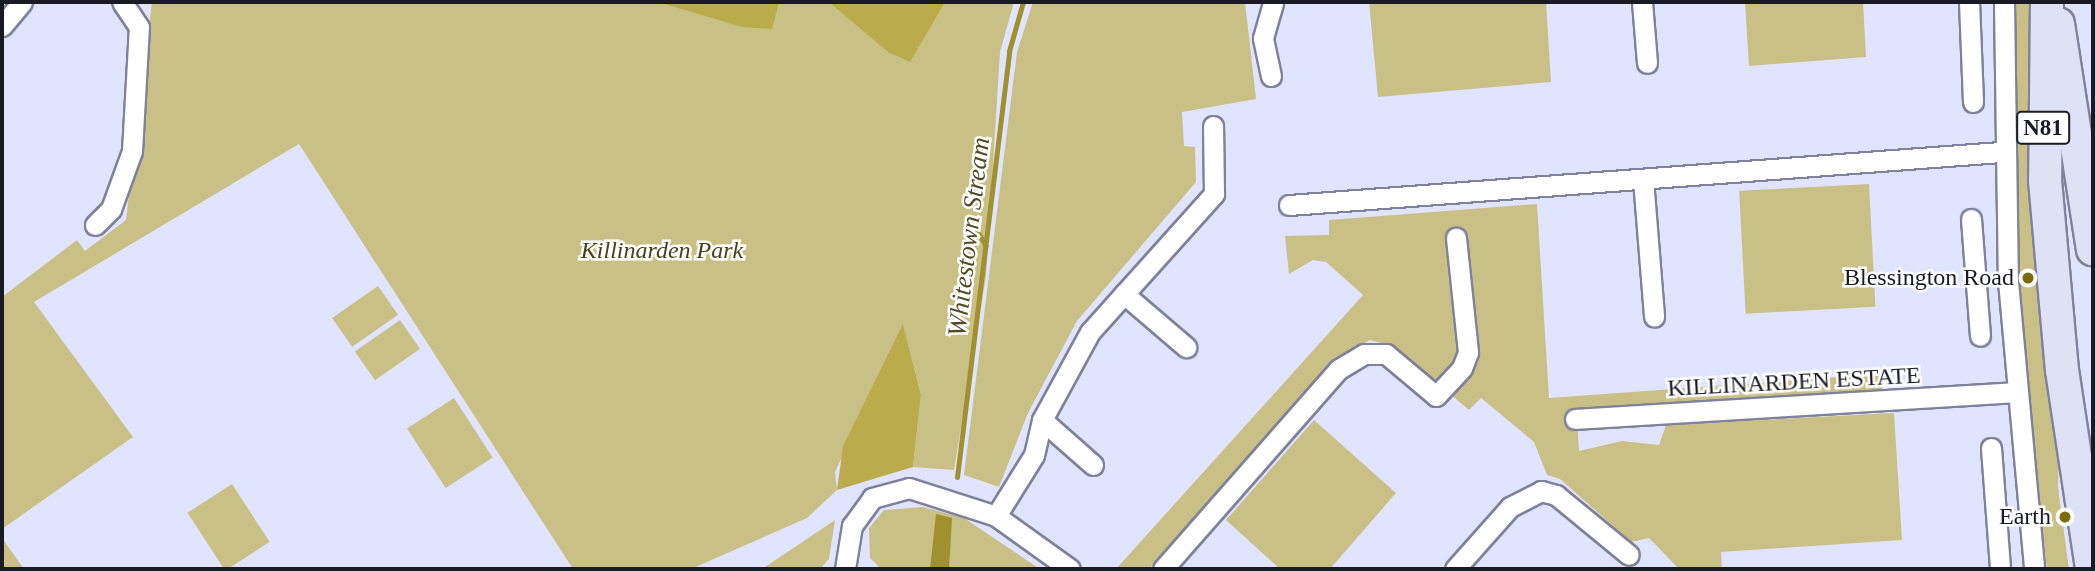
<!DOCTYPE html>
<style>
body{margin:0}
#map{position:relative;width:2095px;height:571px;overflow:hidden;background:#e1e4ff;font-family:Georgia,serif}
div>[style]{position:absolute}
.green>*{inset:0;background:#c9c085;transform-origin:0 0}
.forest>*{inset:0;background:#baac4b}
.water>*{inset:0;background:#9f912d}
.stream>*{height:5px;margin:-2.5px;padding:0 2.5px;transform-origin:2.5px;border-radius:2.5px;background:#9f912d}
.roads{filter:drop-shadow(2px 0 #7f829a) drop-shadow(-2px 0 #7f829a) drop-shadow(0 2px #7f829a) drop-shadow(0 -2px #7f829a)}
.minor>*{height:19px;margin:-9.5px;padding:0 9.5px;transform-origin:9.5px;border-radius:9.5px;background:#fff}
.primary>*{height:32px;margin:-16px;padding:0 16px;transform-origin:16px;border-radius:16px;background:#dfe1f7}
.dots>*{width:19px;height:19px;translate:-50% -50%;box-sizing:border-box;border:4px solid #fff;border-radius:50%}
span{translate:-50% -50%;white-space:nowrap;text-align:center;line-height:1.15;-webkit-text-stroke:5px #fff;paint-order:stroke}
.shield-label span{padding:2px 5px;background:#fff;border:2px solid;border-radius:5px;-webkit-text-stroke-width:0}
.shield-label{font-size:23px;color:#191a24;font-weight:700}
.park-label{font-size:24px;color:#484119;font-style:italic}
.poi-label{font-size:24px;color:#191a24}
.right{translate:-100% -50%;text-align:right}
.street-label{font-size:24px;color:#191a24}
.water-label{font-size:26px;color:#514a22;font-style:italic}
.frame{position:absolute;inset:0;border:4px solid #191a24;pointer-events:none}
</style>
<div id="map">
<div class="green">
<div style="clip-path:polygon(152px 2px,1014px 2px,1000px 52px,986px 276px,954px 470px,913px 467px,921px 395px,903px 325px,835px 472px,837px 490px,807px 518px,691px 569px,573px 569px,299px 144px,34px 302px,133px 437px,2px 529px,2px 297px,77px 240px,85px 251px,126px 220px)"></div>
<div style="clip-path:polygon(1033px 2px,1245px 2px,1256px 99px,1182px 112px,1184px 146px,1195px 147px,1196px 182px,1077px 321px,1028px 413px,999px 487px,964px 475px,1017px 52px)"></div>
<div style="clip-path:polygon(1369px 2px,1546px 2px,1551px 82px,1378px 97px)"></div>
<div style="clip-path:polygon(1745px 2px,1863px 2px,1866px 57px,1749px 66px)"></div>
<div style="clip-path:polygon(2014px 2px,2041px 2px,2064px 218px,2058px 488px,2069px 569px,2047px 569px,2024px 366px,2013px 151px)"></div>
<div style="left:1869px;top:184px;width:123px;height:130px;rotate:87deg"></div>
<div style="clip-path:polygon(1537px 204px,1549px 398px,1881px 374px,1883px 393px,1577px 417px,1579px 451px,1622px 441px,1659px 445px,1666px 425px,1894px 413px,1902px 540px,1721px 552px,1722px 569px,1679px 569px,1649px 538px,1631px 542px,1560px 479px,1547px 475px,1534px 442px,1481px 398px,1469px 410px,1393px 346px,1370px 340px,1332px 361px,1149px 569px,1116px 569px,1363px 295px,1326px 262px,1313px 260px,1289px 274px,1285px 236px,1329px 235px,1329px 220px)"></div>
<div style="left:378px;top:286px;width:35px;height:56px;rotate:55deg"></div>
<div style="left:400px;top:320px;width:35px;height:55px;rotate:55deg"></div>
<div style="left:454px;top:398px;width:71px;height:56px;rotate:57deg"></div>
<div style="clip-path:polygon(1314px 420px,1396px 493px,1330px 569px,1280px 569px,1226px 520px)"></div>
<div style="left:232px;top:484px;width:69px;height:53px;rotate:57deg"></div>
<div style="clip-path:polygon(923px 507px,964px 518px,1040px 569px,881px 569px,870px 558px,869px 528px,884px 510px)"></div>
<div style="clip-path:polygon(835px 520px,829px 559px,820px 569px,762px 569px)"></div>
<div style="clip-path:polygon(2px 538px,24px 569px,2px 569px)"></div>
</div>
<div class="forest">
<div style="clip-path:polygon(658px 2px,779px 2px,772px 29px,742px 27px)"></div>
<div style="clip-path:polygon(829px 2px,945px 2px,910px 62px,888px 52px)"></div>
<div style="clip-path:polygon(903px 324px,921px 395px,913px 467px,837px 490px,843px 446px)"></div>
</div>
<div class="water">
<div style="clip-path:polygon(936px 514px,952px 518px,949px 569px,930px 569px)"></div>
</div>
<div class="stream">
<div style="left:977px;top:231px;width:17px;rotate:59deg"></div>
<div style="left:957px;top:477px;width:429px;rotate:-83deg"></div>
<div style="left:1009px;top:51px;width:51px;rotate:-74.1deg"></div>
</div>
<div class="roads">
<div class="minor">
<div style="left:1642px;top:2px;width:61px;rotate:85.3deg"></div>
<div style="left:1969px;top:2px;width:100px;rotate:87.7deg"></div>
<div style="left:2004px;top:2px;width:279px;rotate:89.2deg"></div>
<div style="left:2008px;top:281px;width:289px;rotate:84.8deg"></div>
<div style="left:2px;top:26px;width:31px;rotate:-50deg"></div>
<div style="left:1271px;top:76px;width:39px;rotate:-102deg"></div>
<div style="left:1263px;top:38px;width:37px;rotate:-74deg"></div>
<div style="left:1643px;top:179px;width:138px;rotate:85.4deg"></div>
<div style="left:1289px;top:205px;width:714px;rotate:-4.26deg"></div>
<div style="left:1971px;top:219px;width:117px;rotate:85.6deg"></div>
<div style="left:95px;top:225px;width:23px;rotate:-45deg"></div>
<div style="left:111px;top:209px;width:62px;rotate:-70.1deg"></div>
<div style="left:132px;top:151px;width:124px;rotate:-86.8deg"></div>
<div style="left:139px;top:27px;width:30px;rotate:-124deg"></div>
<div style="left:1124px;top:294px;width:82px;rotate:40.5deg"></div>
<div style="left:1575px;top:419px;width:442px;rotate:-3.5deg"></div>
<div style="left:1042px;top:420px;width:68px;rotate:41.4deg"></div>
<div style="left:1991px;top:448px;width:119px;rotate:85.7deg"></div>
<div style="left:996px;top:516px;width:72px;rotate:-58.1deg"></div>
<div style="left:1034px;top:455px;width:36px;rotate:-77deg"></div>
<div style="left:1042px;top:420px;width:100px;rotate:-61.4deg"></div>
<div style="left:1090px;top:332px;width:186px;rotate:-48.1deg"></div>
<div style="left:1214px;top:194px;width:68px;rotate:-90.8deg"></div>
<div style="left:845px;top:569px;width:44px;rotate:-80.8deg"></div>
<div style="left:852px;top:526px;width:34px;rotate:-54deg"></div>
<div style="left:872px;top:498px;width:38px;rotate:-15deg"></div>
<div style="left:909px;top:488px;width:91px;rotate:17.8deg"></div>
<div style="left:996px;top:516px;width:91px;rotate:35.6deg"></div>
<div style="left:1163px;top:569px;width:266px;rotate:-48.7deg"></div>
<div style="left:1339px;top:369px;width:29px;rotate:-31deg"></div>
<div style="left:1364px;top:354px;width:22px"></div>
<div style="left:1386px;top:354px;width:65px;rotate:40deg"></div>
<div style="left:1436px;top:396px;width:38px;rotate:-47deg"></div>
<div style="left:1462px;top:368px;width:17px;rotate:-69deg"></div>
<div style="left:1468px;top:352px;width:115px;rotate:-96deg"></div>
<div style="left:1455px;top:569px;width:83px;rotate:-48.4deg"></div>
<div style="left:1510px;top:507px;width:35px;rotate:-27deg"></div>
<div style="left:1541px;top:491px;width:16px;rotate:15deg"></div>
<div style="left:1556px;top:495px;width:94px;rotate:39.4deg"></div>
</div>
<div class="primary">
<div style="left:2047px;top:2px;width:178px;rotate:90.6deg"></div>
<div style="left:2045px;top:180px;width:191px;rotate:84.9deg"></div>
<div style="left:2062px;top:370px;width:201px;rotate:81.4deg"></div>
<div style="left:2058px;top:24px;width:228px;rotate:81.2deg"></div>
</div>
</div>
<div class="dots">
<div style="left:2028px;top:278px;background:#7a6d08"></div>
<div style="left:2065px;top:517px;background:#7a6d08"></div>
</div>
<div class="shield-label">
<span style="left:2043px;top:128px">N81</span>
</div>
<div class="park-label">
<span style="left:662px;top:251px">Killinarden Park</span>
</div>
<div class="poi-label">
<span class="right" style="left:2014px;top:278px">Blessington Road</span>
<span class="right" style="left:2051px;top:517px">Earth</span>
</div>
<div class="street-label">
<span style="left:1794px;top:382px;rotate:-3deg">KILLINARDEN ESTATE</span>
</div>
<div class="water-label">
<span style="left:969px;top:237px;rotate:-83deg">Whitestown Stream</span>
</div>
<div class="frame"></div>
</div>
